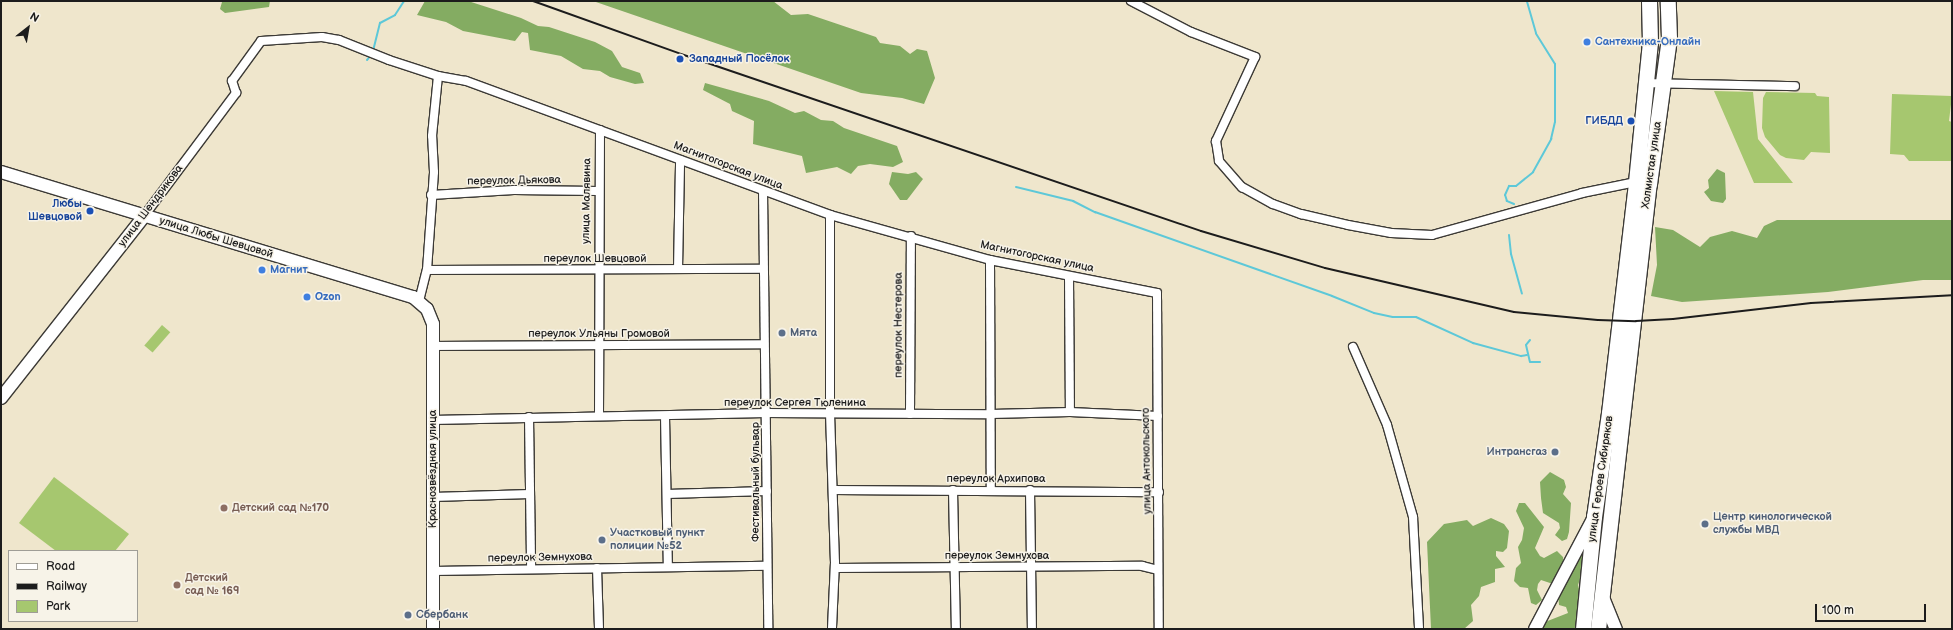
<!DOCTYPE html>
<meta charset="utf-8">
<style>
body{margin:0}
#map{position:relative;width:1953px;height:630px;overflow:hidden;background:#efe6cc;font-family:"Balsamiq Sans",sans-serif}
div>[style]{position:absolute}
.green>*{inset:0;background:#a6c76f;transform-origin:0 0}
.forest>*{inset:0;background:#84ac62}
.stream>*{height:2px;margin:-1px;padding:0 1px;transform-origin:1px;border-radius:1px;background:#5dc8d8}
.roads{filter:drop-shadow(1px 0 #3c3a36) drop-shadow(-1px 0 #3c3a36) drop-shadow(0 1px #3c3a36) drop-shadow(0 -1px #3c3a36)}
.street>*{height:8px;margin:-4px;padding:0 4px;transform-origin:4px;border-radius:4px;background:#fff}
.secondary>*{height:12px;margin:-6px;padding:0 6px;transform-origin:6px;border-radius:6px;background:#fff}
.highway>*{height:15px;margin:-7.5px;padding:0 7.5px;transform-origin:7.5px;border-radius:7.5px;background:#fff}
.rail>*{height:2px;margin:-1px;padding:0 1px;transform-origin:1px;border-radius:1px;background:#1c1c1c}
.dots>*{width:11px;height:11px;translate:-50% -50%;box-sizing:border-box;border:2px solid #f7f3e8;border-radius:50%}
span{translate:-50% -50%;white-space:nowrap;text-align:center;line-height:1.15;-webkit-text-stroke:3px #f7f3e8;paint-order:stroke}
.shop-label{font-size:11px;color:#366cbe;font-weight:700}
.left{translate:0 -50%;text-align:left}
.transit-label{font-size:11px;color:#164399;font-weight:700}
.right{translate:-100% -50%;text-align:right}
.street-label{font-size:11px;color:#1c1c1c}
.service-label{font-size:11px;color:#4e5e75;font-weight:700}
.education-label{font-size:11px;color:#785e54;font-weight:700}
.frame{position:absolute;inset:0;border:2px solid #1c1c1c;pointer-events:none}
.legend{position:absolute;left:8px;top:550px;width:130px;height:72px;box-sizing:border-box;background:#f7f3e8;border:1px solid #9f9d96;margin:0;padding:5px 7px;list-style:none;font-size:12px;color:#1c1c1c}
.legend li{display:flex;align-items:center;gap:8px;height:20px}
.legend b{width:20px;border:1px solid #9f9d96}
.north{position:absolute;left:8px;top:8px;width:40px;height:40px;-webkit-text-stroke:3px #f7f3e8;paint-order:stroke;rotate:31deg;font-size:11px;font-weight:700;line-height:16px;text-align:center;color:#1c1c1c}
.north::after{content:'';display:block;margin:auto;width:14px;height:18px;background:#1c1c1c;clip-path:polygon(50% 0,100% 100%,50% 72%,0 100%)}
.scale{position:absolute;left:1815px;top:604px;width:111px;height:18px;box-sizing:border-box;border:2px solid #1c1c1c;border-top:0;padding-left:5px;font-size:12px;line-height:14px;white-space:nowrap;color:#1c1c1c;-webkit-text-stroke:3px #f7f3e8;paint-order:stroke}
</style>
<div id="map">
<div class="green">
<div style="clip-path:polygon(1714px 91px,1753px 92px,1758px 139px,1793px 183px,1754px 183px)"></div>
<div style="clip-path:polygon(1766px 92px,1815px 93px,1817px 96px,1829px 97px,1830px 153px,1811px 152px,1804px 160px,1786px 158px,1780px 155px,1765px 137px,1762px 128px,1763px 98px)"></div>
<div style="clip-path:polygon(1892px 94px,1952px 96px,1949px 121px,1952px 122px,1952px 161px,1909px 161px,1904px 155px,1890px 154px)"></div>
<div style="left:162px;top:325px;width:11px;height:27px;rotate:41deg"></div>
<div style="clip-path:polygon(54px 477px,129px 534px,115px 551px,56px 551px,19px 523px)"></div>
</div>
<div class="forest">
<div style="clip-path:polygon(219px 1px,270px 1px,269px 7px,225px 13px,220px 9px,222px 2px)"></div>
<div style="clip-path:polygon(425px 1px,468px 1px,521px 18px,538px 26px,549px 27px,595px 42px,612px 51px,622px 67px,640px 73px,644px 83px,635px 84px,610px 77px,600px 71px,583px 69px,561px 56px,530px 50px,528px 33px,522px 32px,515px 41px,463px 31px,446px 22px,417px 15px)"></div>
<div style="clip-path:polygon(593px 1px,773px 1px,791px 15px,808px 14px,876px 37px,880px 43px,900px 46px,910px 54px,917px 49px,927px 51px,935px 78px,924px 104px,902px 98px,861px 93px)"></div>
<div style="clip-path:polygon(705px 83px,769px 101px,795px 113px,804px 111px,821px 120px,833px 121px,844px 128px,897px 146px,903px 162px,893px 167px,870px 164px,858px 166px,851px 174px,837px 167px,806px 173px,802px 156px,753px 144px,754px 121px,732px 111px,730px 104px,703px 90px)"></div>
<div style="clip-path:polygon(1717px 169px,1725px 173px,1726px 199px,1723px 203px,1711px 201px,1704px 192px,1709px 188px,1708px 180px)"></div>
<div style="clip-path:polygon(892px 172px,908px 174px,916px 172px,923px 179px,907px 200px,900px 200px,889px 184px)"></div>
<div style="clip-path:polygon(1777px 220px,1952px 220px,1952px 280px,1923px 280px,1828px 292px,1682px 302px,1651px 296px,1657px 265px,1655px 227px,1673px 230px,1700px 247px,1710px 237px,1732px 231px,1757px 238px,1764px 226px)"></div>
<div style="clip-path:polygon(1550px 472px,1564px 480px,1566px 487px,1563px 494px,1571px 503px,1569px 532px,1567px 539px,1562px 541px,1555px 535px,1560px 528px,1559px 523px,1543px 513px,1541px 498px,1540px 482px)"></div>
<div style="clip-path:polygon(1519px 503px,1525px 503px,1544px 527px,1535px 548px,1540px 556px,1544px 558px,1557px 551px,1563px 557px,1564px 567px,1553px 584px,1541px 580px,1538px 584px,1537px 590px,1542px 600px,1536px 605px,1531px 603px,1528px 588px,1520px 587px,1514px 581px,1516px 568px,1521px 563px,1518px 547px,1522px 540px,1524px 528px,1516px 511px)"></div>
<div style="clip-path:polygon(1491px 518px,1504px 524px,1509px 531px,1507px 548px,1503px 552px,1496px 551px,1496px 556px,1505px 567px,1495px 569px,1495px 582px,1481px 587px,1479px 596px,1471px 605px,1473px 621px,1464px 629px,1431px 629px,1427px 542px,1444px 524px,1467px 520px,1473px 526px)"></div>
<div style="clip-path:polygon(1585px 545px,1581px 576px,1578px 585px,1582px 599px,1578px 629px,1542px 629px,1545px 622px,1568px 613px,1566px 607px,1559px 605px,1558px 593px)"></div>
</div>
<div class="stream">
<div style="left:373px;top:51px;width:29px;rotate:-76deg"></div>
<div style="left:380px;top:23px;width:17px;rotate:-28deg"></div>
<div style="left:395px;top:15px;width:17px;rotate:-57deg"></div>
<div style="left:367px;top:60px;width:6px;rotate:-51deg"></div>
<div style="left:1016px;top:187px;width:59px;rotate:13.8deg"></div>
<div style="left:1073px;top:201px;width:25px;rotate:27deg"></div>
<div style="left:1095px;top:212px;width:251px;rotate:19.5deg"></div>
<div style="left:1332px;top:296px;width:45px;rotate:22deg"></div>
<div style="left:1374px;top:313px;width:19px;rotate:12deg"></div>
<div style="left:1393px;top:317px;width:23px"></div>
<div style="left:1416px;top:317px;width:63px;rotate:24.5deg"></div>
<div style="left:1473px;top:343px;width:50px;rotate:15.2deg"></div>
<div style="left:1521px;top:356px;width:6px;rotate:-9deg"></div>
<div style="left:1514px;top:204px;width:8px;rotate:-157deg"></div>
<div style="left:1507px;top:201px;width:6px;rotate:-108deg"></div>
<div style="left:1505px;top:195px;width:10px;rotate:-66deg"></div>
<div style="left:1509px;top:186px;width:7px"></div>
<div style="left:1516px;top:186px;width:22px;rotate:-39deg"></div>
<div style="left:1533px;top:172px;width:38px;rotate:-61deg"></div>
<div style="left:1551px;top:139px;width:17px;rotate:-77deg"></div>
<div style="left:1555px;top:122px;width:58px;rotate:-90deg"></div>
<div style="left:1555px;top:64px;width:36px;rotate:-122deg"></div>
<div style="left:1536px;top:33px;width:33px;rotate:-106deg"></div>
<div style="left:1509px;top:235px;width:19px;rotate:84deg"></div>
<div style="left:1511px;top:254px;width:41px;rotate:74.6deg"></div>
<div style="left:1530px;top:340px;width:6px;rotate:129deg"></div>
<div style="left:1526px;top:345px;width:17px;rotate:77deg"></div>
<div style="left:1530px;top:362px;width:10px"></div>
</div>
<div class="roads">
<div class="street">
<div style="left:1131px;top:1px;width:68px;rotate:27.3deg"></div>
<div style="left:1191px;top:32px;width:69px;rotate:21.3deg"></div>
<div style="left:1255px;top:57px;width:93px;rotate:114.9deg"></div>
<div style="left:1216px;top:141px;width:20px;rotate:81deg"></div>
<div style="left:1219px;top:161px;width:35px;rotate:49deg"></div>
<div style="left:1242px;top:187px;width:35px;rotate:29deg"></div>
<div style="left:1273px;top:204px;width:30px;rotate:20deg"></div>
<div style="left:1301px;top:214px;width:48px;rotate:13.2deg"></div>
<div style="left:1348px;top:225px;width:44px;rotate:10.5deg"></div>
<div style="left:1391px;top:233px;width:41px;rotate:2.8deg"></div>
<div style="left:1432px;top:235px;width:156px;rotate:-15.6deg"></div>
<div style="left:1582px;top:193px;width:55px;rotate:-11.5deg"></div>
<div style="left:1646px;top:83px;width:149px;rotate:1.2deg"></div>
<div style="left:763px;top:191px;width:438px;rotate:89.3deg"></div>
<div style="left:431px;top:195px;width:83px;rotate:-3.4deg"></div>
<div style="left:514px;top:190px;width:84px;rotate:0.7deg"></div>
<div style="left:830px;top:215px;width:198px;rotate:90deg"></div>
<div style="left:830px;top:413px;width:149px;rotate:88.1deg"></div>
<div style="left:835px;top:562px;width:67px;rotate:92.6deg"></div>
<div style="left:144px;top:216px;width:154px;rotate:-53.2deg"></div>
<div style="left:236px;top:93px;width:13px;rotate:-108deg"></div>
<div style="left:232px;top:81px;width:49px;rotate:-54.1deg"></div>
<div style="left:261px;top:41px;width:61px;rotate:-3.8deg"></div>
<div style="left:322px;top:37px;width:17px;rotate:10deg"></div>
<div style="left:339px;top:40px;width:54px;rotate:21.8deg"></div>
<div style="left:389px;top:60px;width:52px;rotate:18.1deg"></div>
<div style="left:438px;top:76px;width:28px;rotate:10deg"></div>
<div style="left:466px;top:81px;width:388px;rotate:20.2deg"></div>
<div style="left:830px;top:215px;width:166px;rotate:15.7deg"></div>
<div style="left:990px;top:260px;width:170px;rotate:11.2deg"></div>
<div style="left:1157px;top:293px;width:336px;rotate:89.7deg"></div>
<div style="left:990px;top:260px;width:231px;rotate:89.8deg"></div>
<div style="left:678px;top:269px;width:109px;rotate:-88.9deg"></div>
<div style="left:427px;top:270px;width:336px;rotate:-0.2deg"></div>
<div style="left:1069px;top:277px;width:135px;rotate:89.6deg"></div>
<div style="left:419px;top:301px;width:32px;rotate:-76deg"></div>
<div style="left:427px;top:270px;width:98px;rotate:-85.9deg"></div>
<div style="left:434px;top:172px;width:36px;rotate:-93deg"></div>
<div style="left:432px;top:136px;width:60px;rotate:-84.3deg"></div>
<div style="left:433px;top:346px;width:331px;rotate:-0.3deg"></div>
<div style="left:1353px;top:347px;width:85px;rotate:66.4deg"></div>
<div style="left:1387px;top:425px;width:96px;rotate:74.2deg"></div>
<div style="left:1413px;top:517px;width:112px;rotate:86.9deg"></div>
<div style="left:910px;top:414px;width:178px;rotate:-89.7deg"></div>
<div style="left:599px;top:415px;width:285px;rotate:-89.8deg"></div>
<div style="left:665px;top:416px;width:151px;rotate:88.9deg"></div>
<div style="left:529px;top:417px;width:151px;rotate:89.2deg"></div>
<div style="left:432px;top:420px;width:334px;rotate:-1.2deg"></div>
<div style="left:766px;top:413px;width:225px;rotate:0.3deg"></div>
<div style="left:991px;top:414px;width:79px;rotate:-1.5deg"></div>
<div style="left:1070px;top:412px;width:88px;rotate:2.6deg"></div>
<div style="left:833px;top:490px;width:326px;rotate:0.4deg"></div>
<div style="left:953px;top:490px;width:139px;rotate:88.8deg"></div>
<div style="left:1030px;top:490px;width:139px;rotate:89.2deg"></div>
<div style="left:667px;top:494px;width:100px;rotate:-1.7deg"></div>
<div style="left:433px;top:497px;width:97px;rotate:-1.8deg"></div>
<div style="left:597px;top:568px;width:61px;rotate:88.1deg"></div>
<div style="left:835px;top:568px;width:307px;rotate:-0.4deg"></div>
<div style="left:1142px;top:566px;width:16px;rotate:14deg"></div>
<div style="left:433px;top:571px;width:334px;rotate:-0.9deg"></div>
</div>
<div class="secondary">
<div style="left:1px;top:172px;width:431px;rotate:16.9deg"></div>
<div style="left:413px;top:297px;width:18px;rotate:41deg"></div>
<div style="left:427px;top:309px;width:16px;rotate:68deg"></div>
<div style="left:433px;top:324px;width:305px;rotate:90deg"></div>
<div style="left:1px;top:398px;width:231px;rotate:-51.8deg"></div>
<div style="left:1602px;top:595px;width:37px;rotate:68deg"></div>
<div style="left:1535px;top:629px;width:124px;rotate:-62.2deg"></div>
</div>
<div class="highway">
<div style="left:1583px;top:629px;width:113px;rotate:-84.4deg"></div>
<div style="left:1594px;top:517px;width:105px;rotate:-81.8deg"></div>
<div style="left:1609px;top:413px;width:233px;rotate:-83.3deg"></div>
<div style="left:1636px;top:182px;width:141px;rotate:-84.3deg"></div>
<div style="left:1650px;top:42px;width:41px;rotate:-91.4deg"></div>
<div style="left:1598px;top:629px;width:448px;rotate:-83.5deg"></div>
<div style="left:1649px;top:184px;width:147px;rotate:-82.2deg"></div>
<div style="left:1669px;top:38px;width:37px;rotate:-92deg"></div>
</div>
</div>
<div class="rail">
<div style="left:533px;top:1px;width:157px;rotate:19.7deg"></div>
<div style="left:681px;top:54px;width:549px;rotate:18.8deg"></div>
<div style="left:1201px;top:231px;width:129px;rotate:16.6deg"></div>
<div style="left:1325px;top:268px;width:194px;rotate:13.1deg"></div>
<div style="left:1514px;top:312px;width:84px;rotate:5.4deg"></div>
<div style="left:1598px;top:320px;width:38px;rotate:2deg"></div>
<div style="left:1636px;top:321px;width:37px;rotate:-3deg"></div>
<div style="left:1673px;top:319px;width:139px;rotate:-6.6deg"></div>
<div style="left:1811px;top:303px;width:141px;rotate:-3.2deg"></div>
</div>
<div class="dots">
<div style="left:1587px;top:42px;background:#3f7fe0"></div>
<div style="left:680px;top:59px;background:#1a4fb4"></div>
<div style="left:1631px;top:121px;background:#1a4fb4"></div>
<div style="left:90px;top:211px;background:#1a4fb4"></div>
<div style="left:262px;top:270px;background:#3f7fe0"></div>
<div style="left:307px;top:297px;background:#3f7fe0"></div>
<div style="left:782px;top:333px;background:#5c6f8a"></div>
<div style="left:1555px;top:452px;background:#5c6f8a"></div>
<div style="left:224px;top:508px;background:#8d6e63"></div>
<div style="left:1705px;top:524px;background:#5c6f8a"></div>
<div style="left:602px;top:540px;background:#5c6f8a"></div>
<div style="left:177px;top:585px;background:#8d6e63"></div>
<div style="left:408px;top:615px;background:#5c6f8a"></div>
</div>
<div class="shop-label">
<span class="left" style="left:1595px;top:42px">Сантехника-Онлайн</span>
<span class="left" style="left:270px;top:270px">Магнит</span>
<span class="left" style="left:315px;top:297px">Ozon</span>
</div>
<div class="transit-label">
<span class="left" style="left:689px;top:59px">Западный Посёлок</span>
<span class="right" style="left:1623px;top:121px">ГИБДД</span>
<span class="right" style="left:82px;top:211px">Любы<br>Шевцовой</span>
</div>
<div class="street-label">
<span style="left:1652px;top:165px;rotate:-82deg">Холмистая улица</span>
<span style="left:728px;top:166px;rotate:21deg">Магнитогорская улица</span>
<span style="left:514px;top:181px;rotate:-1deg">переулок Дьякова</span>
<span style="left:587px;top:201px;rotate:-89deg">улица Малявина</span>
<span style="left:151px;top:206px;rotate:-53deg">улица Шендрикова</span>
<span style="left:216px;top:238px;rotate:17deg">улица Любы Шевцовой</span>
<span style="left:1037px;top:257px;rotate:12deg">Магнитогорская улица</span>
<span style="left:595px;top:259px">переулок Шевцовой</span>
<span style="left:899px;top:325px;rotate:-90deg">переулок Нестерова</span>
<span style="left:599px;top:334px">переулок Ульяны Громовой</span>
<span style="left:795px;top:403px">переулок Сергея Тюленина</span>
<span style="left:1147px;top:461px;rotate:-91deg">улица Антокольского</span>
<span style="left:433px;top:469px;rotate:-90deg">Краснозвёздная улица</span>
<span style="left:996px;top:479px">переулок Архипова</span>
<span style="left:1601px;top:479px;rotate:-82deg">улица Героев Сибиряков</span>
<span style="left:756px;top:482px;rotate:-90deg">Фестивальный бульвар</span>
<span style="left:997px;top:556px">переулок Земнухова</span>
<span style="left:540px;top:558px;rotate:-1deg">переулок Земнухова</span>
</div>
<div class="service-label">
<span class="left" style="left:790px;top:333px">Мята</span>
<span class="right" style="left:1547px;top:452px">Интрансгаз</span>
<span class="left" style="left:1713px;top:524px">Центр кинологической<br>службы МВД</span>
<span class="left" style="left:610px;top:540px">Участковый пункт<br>полиции №52</span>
<span class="left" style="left:416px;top:615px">Сбербанк</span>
</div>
<div class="education-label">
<span class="left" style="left:232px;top:508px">Детский сад №170</span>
<span class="left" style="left:185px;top:585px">Детский<br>сад № 169</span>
</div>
<div class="frame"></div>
<ul class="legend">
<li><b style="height:5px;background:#fff"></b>Road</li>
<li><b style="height:5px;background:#1c1c1c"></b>Railway</li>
<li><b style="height:11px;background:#a6c76f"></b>Park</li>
</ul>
<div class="north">N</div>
<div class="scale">100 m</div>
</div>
